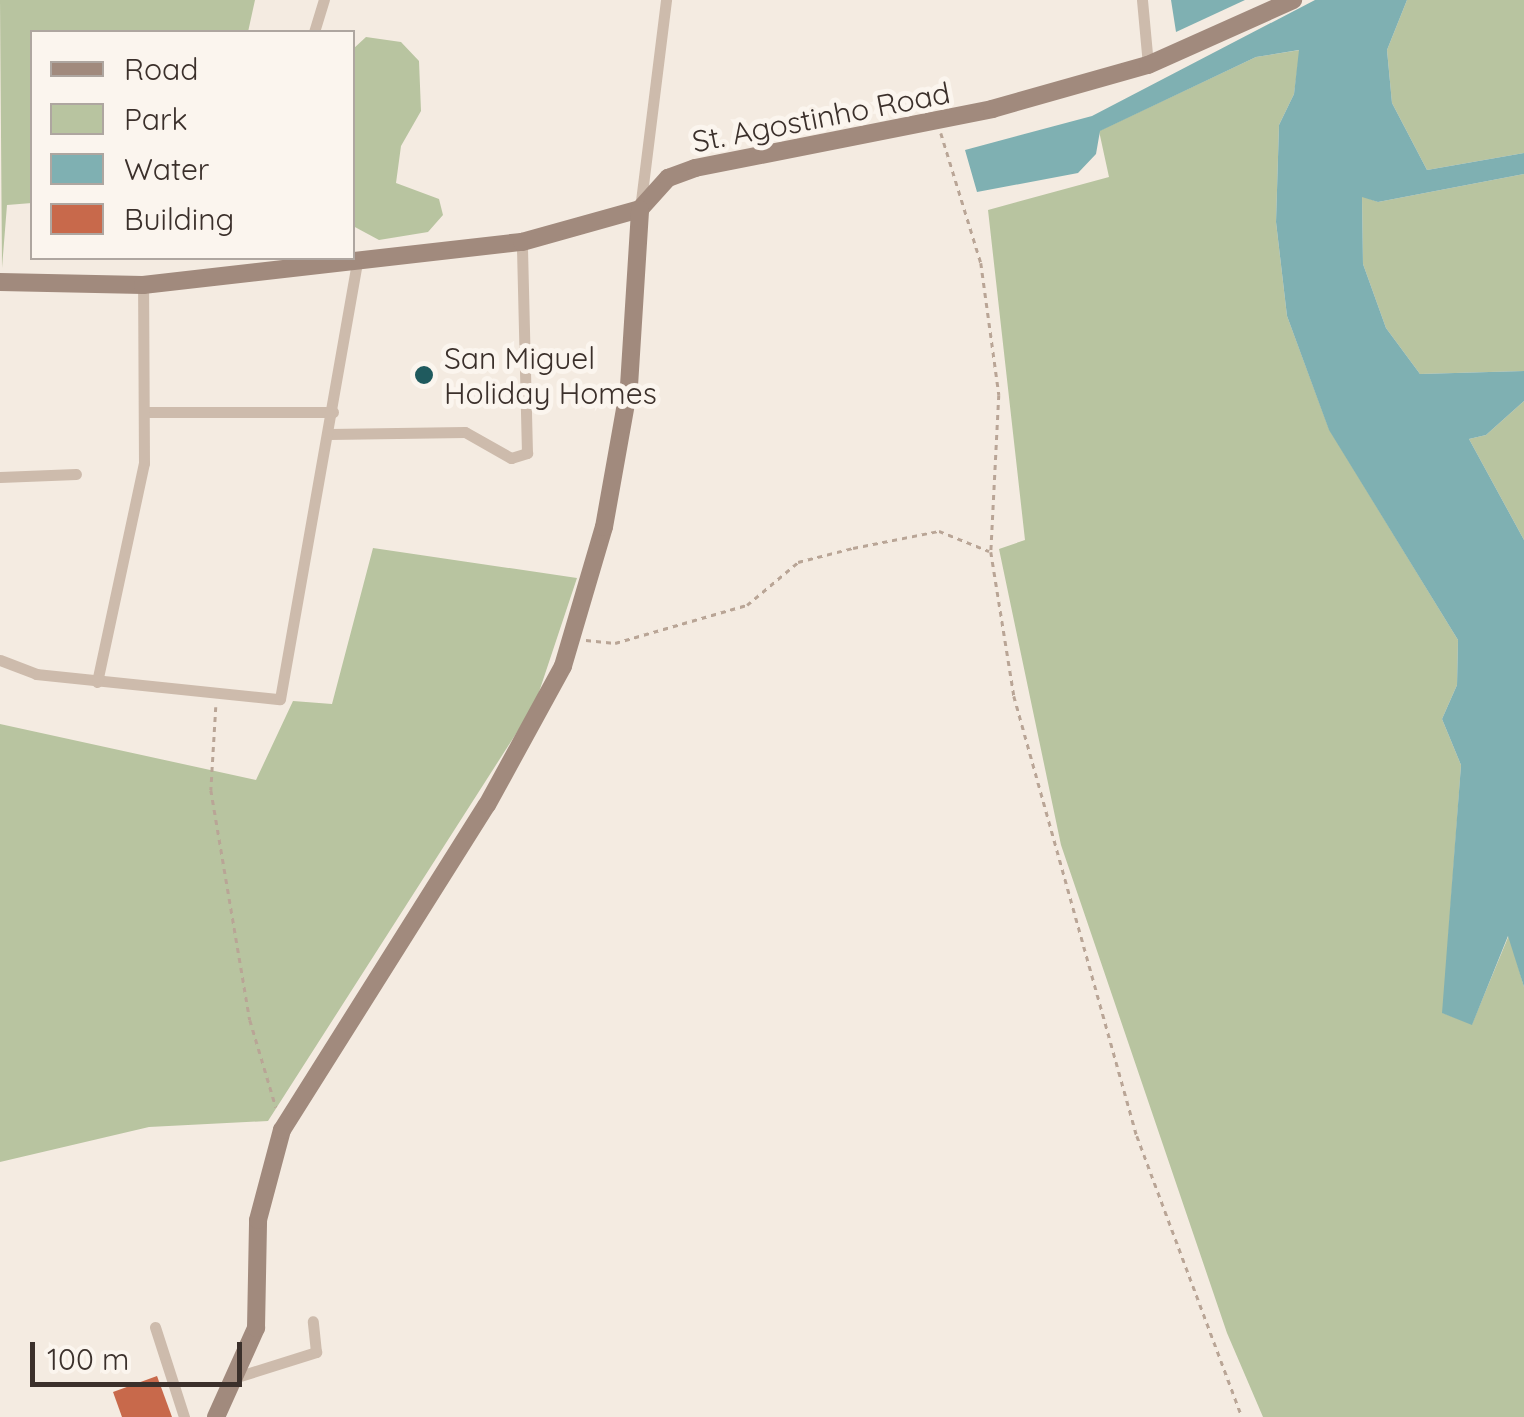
<!DOCTYPE html>
<style>
body{margin:0}
#map{position:relative;width:1524px;height:1417px;overflow:hidden;background:#f4ebe1;font-family:Quicksand,sans-serif}
div>[style]{position:absolute}
.green>*{inset:0;background:#b8c4a0}
.water>*{inset:0;background:#7fb0b2}
.building>*{inset:0;background:#c8694b}
.path>*{height:2.5px;margin-top:-1.25px;transform-origin:0;background:repeating-linear-gradient(90deg,#b9a596 0 5px,transparent 0 10px)}
.street>*{height:11px;margin:-5.5px;padding:0 5.5px;transform-origin:5.5px;border-radius:5.5px;background:#cdbbac}
.secondary>*{height:18px;margin:-9px;padding:0 9px;transform-origin:9px;border-radius:9px;background:#a18a7d}
.dots>*{width:28px;height:28px;translate:-50% -50%;box-sizing:border-box;border:5px solid #fbf5ee;border-radius:50%}
span{translate:-50% -50%;white-space:nowrap;text-align:center;line-height:1.15;-webkit-text-stroke:10px #fbf5ee;paint-order:stroke}
.street-label{font-size:30px;color:#3b302b}
.poi-label{font-size:30px;color:#3b302b}
.left{translate:0 -50%;text-align:left}
.legend{position:absolute;left:30px;top:30px;width:325px;height:230px;box-sizing:border-box;background:#fbf5ee;border:2px solid #aea6a0;margin:0;padding:12px 18px;list-style:none;font-size:30px;color:#3b302b}
.legend li{display:flex;align-items:center;gap:20px;height:50px}
.legend b{width:50px;border:2px solid #aea6a0}
.scale{position:absolute;left:30px;top:1342px;width:212px;height:45px;box-sizing:border-box;border:5px solid #3b302b;border-top:0;padding-left:12px;font-size:30px;line-height:35px;white-space:nowrap;color:#3b302b;-webkit-text-stroke:8px #fbf5ee;paint-order:stroke}
</style>
<div id="map">
<div class="green">
<div style="clip-path:polygon(0 0,255px 0,248px 32px,32px 32px,32px 203px,7px 205px,2px 268px)"></div>
<div style="clip-path:polygon(1407px 0,1524px 0,1524px 153px,1427px 170px,1392px 103px,1387px 50px)"></div>
<div style="clip-path:polygon(366px 37px,401px 42px,419px 61px,421px 111px,401px 146px,396px 183px,439px 199px,443px 215px,428px 232px,379px 240px,353px 226px,353px 49px)"></div>
<div style="clip-path:polygon(1300px 50px,1294px 94px,1279px 125px,1276px 222px,1287px 316px,1329px 429px,1458px 640px,1457px 685px,1442px 719px,1461px 765px,1443px 1013px,1472px 1024px,1509px 935px,1524px 987px,1524px 1417px,1263px 1417px,1227px 1333px,1061px 845px,999px 549px,1025px 540px,988px 210px,1109px 177px,1099px 131px,1256px 57px)"></div>
<div style="clip-path:polygon(1524px 174px,1524px 371px,1420px 374px,1386px 328px,1363px 264px,1362px 196px,1378px 202px)"></div>
<div style="clip-path:polygon(1524px 401px,1524px 540px,1469px 439px,1486px 435px)"></div>
<div style="clip-path:polygon(373px 548px,577px 578px,535px 704px,268px 1121px,149px 1127px,0 1162px,0 724px,256px 780px,293px 701px,332px 704px)"></div>
</div>
<div class="water">
<div style="clip-path:polygon(1171px 0,1245px 0,1176px 32px)"></div>
<div style="clip-path:polygon(1315px 0,1407px 0,1387px 50px,1392px 103px,1427px 170px,1524px 153px,1524px 174px,1378px 202px,1362px 197px,1363px 264px,1386px 328px,1420px 374px,1524px 371px,1524px 401px,1486px 435px,1469px 439px,1524px 540px,1524px 987px,1508px 936px,1472px 1025px,1442px 1013px,1461px 765px,1442px 719px,1457px 685px,1458px 640px,1329px 430px,1287px 316px,1276px 222px,1279px 125px,1294px 94px,1299px 50px,1256px 57px,1100px 131px,1096px 154px,1078px 173px,977px 192px,965px 150px,1092px 116px)"></div>
</div>
<div class="building">
<div style="clip-path:polygon(157px 1376px,172px 1417px,122px 1417px,113px 1392px)"></div>
</div>
<div class="path">
<div style="left:941px;top:133px;width:136px;rotate:72.9deg"></div>
<div style="left:981px;top:263px;width:133px;rotate:82.2deg"></div>
<div style="left:999px;top:395px;width:157px;rotate:92.9deg"></div>
<div style="left:991px;top:552px;width:146px;rotate:80.9deg"></div>
<div style="left:1014px;top:696px;width:457px;rotate:74.4deg"></div>
<div style="left:1137px;top:1136px;width:300px;rotate:69.5deg"></div>
<div style="left:586px;top:640px;width:29px;rotate:6deg"></div>
<div style="left:615px;top:643px;width:137px;rotate:-16.1deg"></div>
<div style="left:747px;top:605px;width:67px;rotate:-40.1deg"></div>
<div style="left:798px;top:562px;width:57px;rotate:-14.3deg"></div>
<div style="left:853px;top:548px;width:88px;rotate:-11.2deg"></div>
<div style="left:939px;top:531px;width:54px;rotate:21.8deg"></div>
<div style="left:216px;top:707px;width:83px;rotate:93.4deg"></div>
<div style="left:211px;top:790px;width:233px;rotate:80.4deg"></div>
<div style="left:250px;top:1020px;width:91px;rotate:73.4deg"></div>
</div>
<div class="street">
<div style="left:1142px;top:0;width:65px;rotate:84.7deg"></div>
<div style="left:314px;top:32px;width:34px;rotate:-73deg"></div>
<div style="left:640px;top:209px;width:211px;rotate:-82.9deg"></div>
<div style="left:146px;top:412px;width:187px"></div>
<div style="left:329px;top:434px;width:136px;rotate:-0.8deg"></div>
<div style="left:465px;top:432px;width:53px;rotate:29.5deg"></div>
<div style="left:511px;top:458px;width:17px;rotate:-17deg"></div>
<div style="left:527px;top:453px;width:211px;rotate:-91.4deg"></div>
<div style="left:0;top:477px;width:76px;rotate:-2.3deg"></div>
<div style="left:0;top:660px;width:39px;rotate:21deg"></div>
<div style="left:36px;top:674px;width:245px;rotate:5.9deg"></div>
<div style="left:280px;top:699px;width:448px;rotate:-80deg"></div>
<div style="left:97px;top:682px;width:224px;rotate:-77.9deg"></div>
<div style="left:144px;top:463px;width:178px;rotate:-90.3deg"></div>
<div style="left:155px;top:1327px;width:95px;rotate:72.1deg"></div>
<div style="left:240px;top:1376px;width:80px;rotate:-17.5deg"></div>
<div style="left:316px;top:1352px;width:31px;rotate:-96deg"></div>
</div>
<div class="secondary">
<div style="left:0;top:282px;width:143px;rotate:1.2deg"></div>
<div style="left:143px;top:285px;width:381px;rotate:-6.5deg"></div>
<div style="left:522px;top:242px;width:123px;rotate:-15.6deg"></div>
<div style="left:640px;top:209px;width:42px;rotate:-47.9deg"></div>
<div style="left:668px;top:178px;width:29px;rotate:-20deg"></div>
<div style="left:695px;top:168px;width:303px;rotate:-11.2deg"></div>
<div style="left:992px;top:109px;width:162px;rotate:-15.8deg"></div>
<div style="left:1148px;top:65px;width:159px;rotate:-24.1deg"></div>
<div style="left:216px;top:1417px;width:98px;rotate:-65.8deg"></div>
<div style="left:256px;top:1328px;width:108px;rotate:-88.9deg"></div>
<div style="left:258px;top:1220px;width:93px;rotate:-75.1deg"></div>
<div style="left:282px;top:1130px;width:384px;rotate:-57.8deg"></div>
<div style="left:487px;top:805px;width:158px;rotate:-61.3deg"></div>
<div style="left:563px;top:666px;width:145px;rotate:-73.6deg"></div>
<div style="left:604px;top:527px;width:143px;rotate:-79.9deg"></div>
<div style="left:629px;top:386px;width:177px;rotate:-86.4deg"></div>
</div>
<div class="dots">
<div style="left:424px;top:375px;background:#1f5a5e"></div>
</div>
<div class="street-label">
<span style="left:821px;top:117px;rotate:-11deg">St. Agostinho Road</span>
</div>
<div class="poi-label">
<span class="left" style="left:444px;top:375px">San Miguel<br>Holiday Homes</span>
</div>
<ul class="legend">
<li><b style="height:12px;background:#a18a7d"></b>Road</li>
<li><b style="height:28px;background:#b8c4a0"></b>Park</li>
<li><b style="height:28px;background:#7fb0b2"></b>Water</li>
<li><b style="height:28px;background:#c8694b"></b>Building</li>
</ul>
<div class="scale">100 m</div>
</div>
